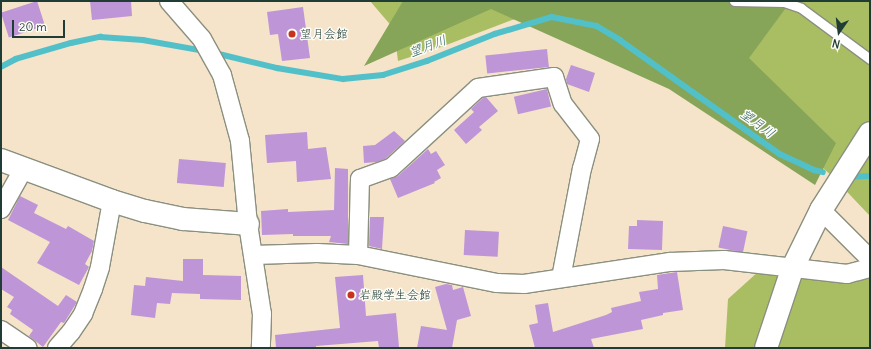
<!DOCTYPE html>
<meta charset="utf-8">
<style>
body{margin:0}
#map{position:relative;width:871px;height:349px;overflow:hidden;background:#f5e3ca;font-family:Delius,"Klee One",sans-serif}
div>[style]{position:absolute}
.green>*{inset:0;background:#a9be62}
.forest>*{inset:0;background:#86a558}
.stream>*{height:5.5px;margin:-2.75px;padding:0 2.75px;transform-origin:2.75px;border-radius:2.75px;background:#52c0c9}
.building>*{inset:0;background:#be95d7;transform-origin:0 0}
.roads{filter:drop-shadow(1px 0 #8a907f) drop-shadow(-1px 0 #8a907f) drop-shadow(0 1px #8a907f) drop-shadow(0 -1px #8a907f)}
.service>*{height:9px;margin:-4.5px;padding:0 4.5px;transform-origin:4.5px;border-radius:4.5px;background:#fff}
.minor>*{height:18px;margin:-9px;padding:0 9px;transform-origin:9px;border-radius:9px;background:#fff}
.tertiary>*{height:22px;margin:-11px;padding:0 11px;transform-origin:11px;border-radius:11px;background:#fff}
.dots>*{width:11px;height:11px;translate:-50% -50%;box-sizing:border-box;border:2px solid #fdfcf7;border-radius:50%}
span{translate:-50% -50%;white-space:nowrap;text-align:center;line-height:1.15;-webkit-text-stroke:3px #fdfcf7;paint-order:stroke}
.poi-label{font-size:12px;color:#1f3d34}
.left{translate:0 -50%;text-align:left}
.water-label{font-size:13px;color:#2e6461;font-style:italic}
.frame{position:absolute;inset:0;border:2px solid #1f3d34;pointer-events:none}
.north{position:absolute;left:819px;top:12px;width:40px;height:40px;-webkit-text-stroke:3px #fdfcf7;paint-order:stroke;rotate:194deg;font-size:11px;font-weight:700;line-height:16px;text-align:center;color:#1f3d34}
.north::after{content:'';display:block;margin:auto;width:14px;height:18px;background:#1f3d34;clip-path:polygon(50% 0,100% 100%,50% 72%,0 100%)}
.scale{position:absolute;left:12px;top:20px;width:53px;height:18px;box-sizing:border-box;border:2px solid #1f3d34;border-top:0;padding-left:5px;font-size:12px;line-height:14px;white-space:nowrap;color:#1f3d34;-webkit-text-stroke:3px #fdfcf7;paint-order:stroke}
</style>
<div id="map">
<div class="green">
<div style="clip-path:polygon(370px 1px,870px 1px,870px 216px,833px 177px,727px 81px,595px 2px,512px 20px,441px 47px,398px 61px,394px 29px)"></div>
<div style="clip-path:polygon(759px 271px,827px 278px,870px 279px,870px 348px,725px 348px,728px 299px)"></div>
</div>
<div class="forest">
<div style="clip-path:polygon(403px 1px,791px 1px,749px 58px,836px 143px,815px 185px,669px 89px,491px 9px,364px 66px)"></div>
</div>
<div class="stream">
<div style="left:215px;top:53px;width:64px;rotate:13.6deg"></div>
<div style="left:277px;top:68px;width:67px;rotate:9.5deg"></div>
<div style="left:343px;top:79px;width:40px;rotate:-5.7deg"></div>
<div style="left:383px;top:75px;width:46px;rotate:-17.7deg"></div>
<div style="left:427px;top:61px;width:73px;rotate:-21.7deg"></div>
<div style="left:495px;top:34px;width:59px;rotate:-16.6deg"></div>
<div style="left:552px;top:17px;width:46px;rotate:11.3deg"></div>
<div style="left:597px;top:26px;width:27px;rotate:31deg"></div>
<div style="left:620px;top:40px;width:196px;rotate:35.5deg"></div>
<div style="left:780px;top:154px;width:38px;rotate:25deg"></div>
<div style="left:814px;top:170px;width:9px;rotate:13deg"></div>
<div style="left:1px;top:67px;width:17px;rotate:-28deg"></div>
<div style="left:16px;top:59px;width:57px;rotate:-16.2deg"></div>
<div style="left:71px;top:43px;width:30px;rotate:-12deg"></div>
<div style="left:100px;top:37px;width:43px;rotate:4deg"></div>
<div style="left:143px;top:40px;width:63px;rotate:10.1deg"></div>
<div style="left:849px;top:177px;width:21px;rotate:-3deg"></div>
</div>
<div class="building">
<div style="left:37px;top:1px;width:26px;height:38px;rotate:72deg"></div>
<div style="clip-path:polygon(90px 1px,131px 1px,132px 16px,92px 20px)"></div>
<div style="clip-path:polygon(303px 7px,310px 58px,282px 61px,278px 34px,270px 35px,267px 12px)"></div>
<div style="left:547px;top:49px;width:18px;height:62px;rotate:84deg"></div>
<div style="clip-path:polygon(571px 65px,595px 73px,589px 92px,567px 84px,566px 79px)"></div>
<div style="left:547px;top:89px;width:18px;height:34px;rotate:77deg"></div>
<div style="clip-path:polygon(486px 97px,498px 111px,479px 127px,482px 130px,466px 144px,454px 130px,474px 112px,471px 109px,483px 98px)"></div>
<div style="clip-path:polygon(394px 131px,405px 141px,385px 159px,377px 162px,364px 163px,363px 146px,375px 145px)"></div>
<div style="clip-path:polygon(307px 132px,308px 149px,326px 147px,331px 179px,297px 182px,296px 161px,267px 163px,265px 135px)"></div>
<div style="clip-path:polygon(428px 149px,431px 154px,436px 151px,445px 165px,437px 170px,441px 178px,434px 182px,435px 183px,398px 198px,390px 179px,398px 176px)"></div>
<div style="left:179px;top:159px;width:47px;height:24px;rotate:5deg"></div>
<div style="clip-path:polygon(335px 168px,348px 169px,348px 244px,329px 242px,331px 236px,293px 236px,293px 234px,262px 235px,261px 211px,288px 209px,288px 212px,334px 210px)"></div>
<div style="clip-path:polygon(20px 196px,38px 205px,34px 213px,66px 229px,68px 226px,94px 241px,92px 251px,85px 264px,89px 267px,79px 285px,37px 263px,50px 242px,8px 220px)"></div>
<div style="clip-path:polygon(370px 217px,384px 217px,382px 249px,369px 246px)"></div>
<div style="clip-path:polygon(637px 220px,663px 221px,662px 250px,628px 249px,629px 226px,637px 226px)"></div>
<div style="left:723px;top:226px;width:25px;height:22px;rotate:12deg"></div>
<div style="left:465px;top:230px;width:34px;height:25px;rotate:3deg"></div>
<div style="clip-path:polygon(183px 259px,203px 259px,203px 275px,241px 276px,241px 300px,200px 299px,200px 294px,172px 293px,170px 304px,157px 303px,155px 318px,131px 315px,134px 285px,145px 286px,146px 277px,183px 281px)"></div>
<div style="clip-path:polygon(1px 267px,58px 306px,66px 295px,77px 302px,64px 323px,61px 322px,43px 347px,29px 336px,33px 330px,10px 314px,12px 310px,7px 307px,14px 297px,1px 289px)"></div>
<div style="clip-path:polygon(677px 272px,683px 310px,663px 313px,663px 315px,641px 320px,643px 329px,591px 339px,594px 348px,535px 348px,529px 325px,538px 323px,535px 305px,548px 303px,553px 332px,606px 315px,612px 312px,611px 308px,641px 301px,639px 292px,658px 289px,657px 275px)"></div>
<div style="clip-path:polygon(363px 275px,366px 316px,396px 313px,399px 347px,379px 348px,378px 341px,316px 346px,316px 348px,276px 348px,275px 335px,340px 328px,335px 277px)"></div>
<div style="clip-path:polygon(446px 284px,452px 285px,453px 290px,463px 287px,471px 316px,457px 320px,452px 348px,417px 348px,421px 326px,447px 330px,435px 287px)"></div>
</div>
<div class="roads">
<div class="service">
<div style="left:734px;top:1px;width:50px;rotate:1.1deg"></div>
<div style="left:784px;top:2px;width:18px;rotate:19deg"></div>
<div style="left:801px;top:8px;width:86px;rotate:36.5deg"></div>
</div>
<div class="minor">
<div style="left:169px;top:1px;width:50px;rotate:49deg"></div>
<div style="left:202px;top:39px;width:41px;rotate:60.9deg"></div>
<div style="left:222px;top:75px;width:68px;rotate:74.7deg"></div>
<div style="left:240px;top:141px;width:83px;rotate:84.5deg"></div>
<div style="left:248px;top:224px;width:91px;rotate:81.2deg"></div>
<div style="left:262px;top:314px;width:34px;rotate:92deg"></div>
<div style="left:1px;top:209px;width:47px;rotate:-60.7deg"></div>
<div style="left:821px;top:210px;width:69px;rotate:45deg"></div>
<div style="left:254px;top:255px;width:63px;rotate:-1.8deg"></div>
<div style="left:317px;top:253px;width:41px;rotate:2.8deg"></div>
<div style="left:358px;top:255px;width:142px;rotate:11.4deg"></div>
<div style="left:497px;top:283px;width:27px;rotate:2deg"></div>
<div style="left:524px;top:284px;width:148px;rotate:-8.6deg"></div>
<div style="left:670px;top:262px;width:54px;rotate:-2.1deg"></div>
<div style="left:724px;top:260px;width:124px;rotate:6.5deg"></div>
<div style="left:847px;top:274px;width:24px;rotate:-15deg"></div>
<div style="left:358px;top:255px;width:76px;rotate:-88.5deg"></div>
<div style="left:360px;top:179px;width:33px;rotate:-20deg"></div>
<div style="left:391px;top:168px;width:118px;rotate:-42.6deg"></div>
<div style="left:478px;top:88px;width:77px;rotate:-8.2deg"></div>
<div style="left:554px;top:77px;width:28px;rotate:72deg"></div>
<div style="left:563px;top:104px;width:44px;rotate:52.4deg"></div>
<div style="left:590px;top:139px;width:30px;rotate:105deg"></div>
<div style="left:582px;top:168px;width:112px;rotate:100.8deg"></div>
<div style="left:1px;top:330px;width:32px;rotate:34deg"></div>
<div style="left:57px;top:348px;width:21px;rotate:-49deg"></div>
<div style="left:71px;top:332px;width:22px;rotate:-56deg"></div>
<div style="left:83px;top:314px;width:27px;rotate:-68deg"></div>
<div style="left:93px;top:289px;width:23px;rotate:-72deg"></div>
<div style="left:100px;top:267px;width:67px;rotate:-79.7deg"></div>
</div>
<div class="tertiary">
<div style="left:1px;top:160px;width:118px;rotate:20.3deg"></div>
<div style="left:112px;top:201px;width:34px;rotate:17deg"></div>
<div style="left:145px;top:211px;width:39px;rotate:12deg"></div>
<div style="left:183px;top:219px;width:65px;rotate:4.4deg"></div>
<div style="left:766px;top:348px;width:85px;rotate:-71.6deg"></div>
<div style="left:793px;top:267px;width:64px;rotate:-63.8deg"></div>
<div style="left:821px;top:210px;width:91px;rotate:-57.5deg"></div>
</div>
</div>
<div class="dots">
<div style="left:292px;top:34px;background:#c8321e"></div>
<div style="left:351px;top:295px;background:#c8321e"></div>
</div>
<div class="poi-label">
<span class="left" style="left:300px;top:34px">望月会館</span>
<span class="left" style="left:359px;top:295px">岩殿学生会館</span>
</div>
<div class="water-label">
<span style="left:428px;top:47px;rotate:-20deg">望月川</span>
<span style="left:757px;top:124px;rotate:36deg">望月川</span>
</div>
<div class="frame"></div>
<div class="north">N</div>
<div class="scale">20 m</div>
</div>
